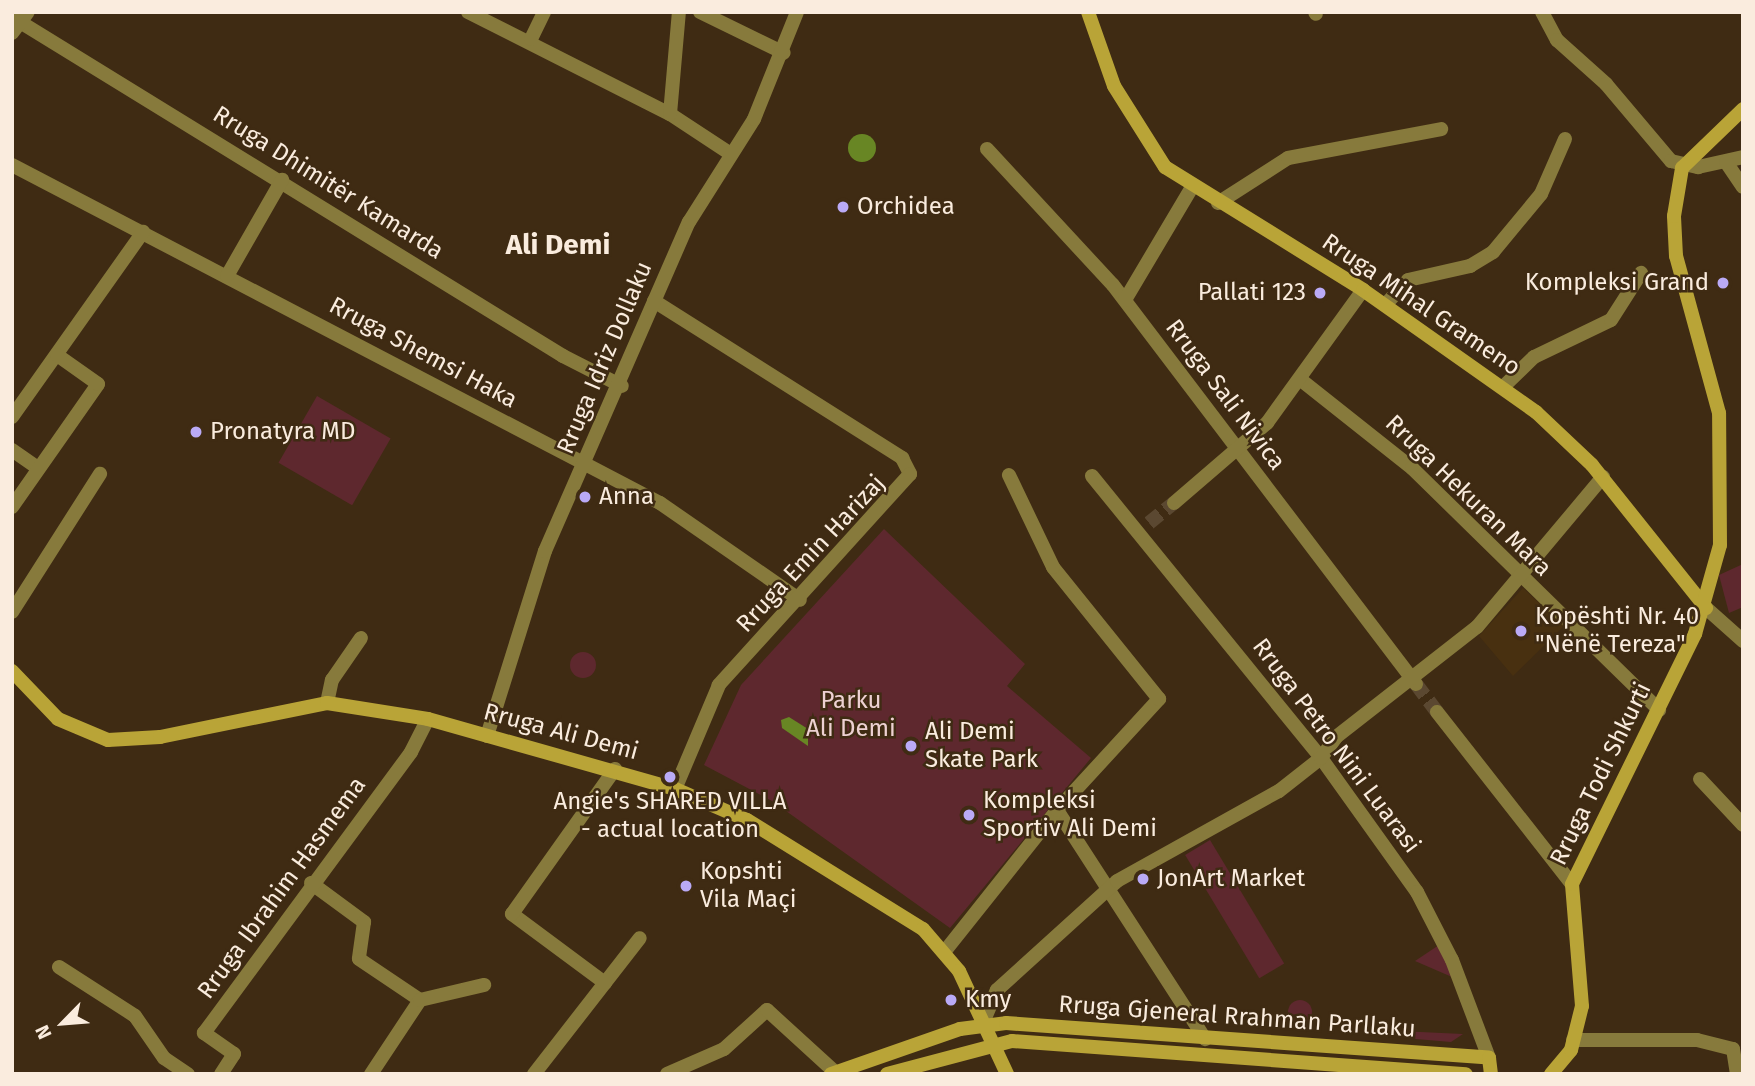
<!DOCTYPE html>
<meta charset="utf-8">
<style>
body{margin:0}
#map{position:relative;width:1755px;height:1086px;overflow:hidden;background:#3f2b13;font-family:"Fira Sans",sans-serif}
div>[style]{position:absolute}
.built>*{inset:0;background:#483010}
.green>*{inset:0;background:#5e282e;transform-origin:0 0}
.round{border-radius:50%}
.water>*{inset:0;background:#688624}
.street-tunnel>*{height:14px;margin-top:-7px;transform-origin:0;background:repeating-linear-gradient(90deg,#5b4831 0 14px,transparent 0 21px)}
.street>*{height:14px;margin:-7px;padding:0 7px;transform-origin:7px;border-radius:7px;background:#877a3c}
.secondary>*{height:14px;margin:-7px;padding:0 7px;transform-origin:7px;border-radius:7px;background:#b9a437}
.dots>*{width:19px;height:19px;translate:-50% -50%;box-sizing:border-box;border:4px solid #3f2b13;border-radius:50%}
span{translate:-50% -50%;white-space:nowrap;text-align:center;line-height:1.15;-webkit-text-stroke:5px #3f2b13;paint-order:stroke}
.street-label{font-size:24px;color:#faecde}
.poi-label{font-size:24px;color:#faecde}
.left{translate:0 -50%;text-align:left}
.right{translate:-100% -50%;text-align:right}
.park-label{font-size:24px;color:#edd1d2}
.quarter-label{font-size:28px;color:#faecde;font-weight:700}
.frame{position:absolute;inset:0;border:14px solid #faecde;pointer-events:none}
.north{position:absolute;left:28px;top:988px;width:70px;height:70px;-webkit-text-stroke:5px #3f2b13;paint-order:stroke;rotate:245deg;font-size:19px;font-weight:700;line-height:28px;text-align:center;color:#faecde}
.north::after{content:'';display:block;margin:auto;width:24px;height:32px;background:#faecde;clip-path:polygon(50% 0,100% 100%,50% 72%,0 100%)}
</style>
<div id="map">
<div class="built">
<div style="clip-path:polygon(1523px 588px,1564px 626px,1513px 676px,1479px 636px)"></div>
</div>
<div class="green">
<div style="left:317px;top:396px;width:85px;height:77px;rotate:30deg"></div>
<div style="clip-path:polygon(884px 529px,1025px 664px,1007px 686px,1091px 758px,950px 928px,772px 801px,704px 765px,741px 685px)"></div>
<div style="clip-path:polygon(1743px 564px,1743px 607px,1729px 613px,1719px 575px)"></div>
<div class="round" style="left:570px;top:652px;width:26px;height:26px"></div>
<div style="left:1210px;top:840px;width:144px;height:29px;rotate:59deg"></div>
<div style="clip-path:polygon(1439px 945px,1452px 977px,1415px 961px)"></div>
<div class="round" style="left:1288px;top:1000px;width:24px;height:24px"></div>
<div style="clip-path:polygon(1399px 1031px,1463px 1034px,1451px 1042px,1404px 1038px)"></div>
</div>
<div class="water">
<div class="round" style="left:848px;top:134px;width:28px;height:28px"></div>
<div style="clip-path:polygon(789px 717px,808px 729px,808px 746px,782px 728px,781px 720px)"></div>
</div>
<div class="street-tunnel">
<div style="left:1149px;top:523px;width:32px;rotate:-39deg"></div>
<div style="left:1416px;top:684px;width:35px;rotate:53deg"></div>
</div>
<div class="street">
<div style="left:468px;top:12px;width:226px;rotate:26.8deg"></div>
<div style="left:670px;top:114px;width:73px;rotate:33.3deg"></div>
<div style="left:700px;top:12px;width:93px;rotate:26deg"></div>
<div style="left:1315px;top:12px;width:2px;rotate:63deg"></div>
<div style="left:1542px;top:12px;width:32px;rotate:62deg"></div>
<div style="left:1557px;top:40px;width:66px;rotate:41.9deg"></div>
<div style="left:1606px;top:84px;width:101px;rotate:49.8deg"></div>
<div style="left:1671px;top:161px;width:28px;rotate:13deg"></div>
<div style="left:1698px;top:167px;width:46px;rotate:-12.5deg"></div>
<div style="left:12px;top:17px;width:647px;rotate:31.6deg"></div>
<div style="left:563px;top:356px;width:66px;rotate:27deg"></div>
<div style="left:12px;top:33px;width:26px;rotate:-53deg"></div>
<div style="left:531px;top:39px;width:30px;rotate:-64deg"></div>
<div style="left:670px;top:114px;width:102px;rotate:-85deg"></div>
<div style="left:987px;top:149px;width:185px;rotate:47.2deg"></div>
<div style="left:1113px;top:285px;width:501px;rotate:52.79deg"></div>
<div style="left:1726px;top:162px;width:30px;rotate:56deg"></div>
<div style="left:12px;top:165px;width:731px;rotate:27.55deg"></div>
<div style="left:660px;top:503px;width:170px;rotate:34.7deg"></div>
<div style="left:1218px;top:203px;width:83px;rotate:-32.7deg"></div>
<div style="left:1288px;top:158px;width:156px;rotate:-10.7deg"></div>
<div style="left:227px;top:276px;width:111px;rotate:-60.2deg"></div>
<div style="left:1125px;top:300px;width:131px;rotate:-59.3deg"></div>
<div style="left:654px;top:301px;width:294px;rotate:32.3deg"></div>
<div style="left:902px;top:458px;width:18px;rotate:63deg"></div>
<div style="left:910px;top:474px;width:285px;rotate:132.2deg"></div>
<div style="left:719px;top:685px;width:113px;rotate:112.9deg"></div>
<div style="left:1385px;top:305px;width:34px;rotate:-47deg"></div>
<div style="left:1408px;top:280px;width:64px;rotate:-12.7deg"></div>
<div style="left:1470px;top:266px;width:27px;rotate:-31deg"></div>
<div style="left:1493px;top:252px;width:75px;rotate:-50.4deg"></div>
<div style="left:1541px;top:194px;width:60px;rotate:-66.4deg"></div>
<div style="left:1301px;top:380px;width:142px;rotate:38.4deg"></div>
<div style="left:1412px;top:468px;width:346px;rotate:44.4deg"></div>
<div style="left:1503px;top:387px;width:43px;rotate:-44.1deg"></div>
<div style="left:1534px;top:357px;width:85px;rotate:-25.7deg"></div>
<div style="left:1611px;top:320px;width:56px;rotate:-57.4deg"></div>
<div style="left:12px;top:417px;width:227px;rotate:-54.7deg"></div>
<div style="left:12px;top:450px;width:32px;rotate:35deg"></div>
<div style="left:1092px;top:476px;width:363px;rotate:50.9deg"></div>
<div style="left:1321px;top:758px;width:165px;rotate:54.4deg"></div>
<div style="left:1417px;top:892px;width:76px;rotate:62.8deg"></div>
<div style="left:1452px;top:960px;width:105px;rotate:69.3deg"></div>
<div style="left:1174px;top:503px;width:123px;rotate:-40.7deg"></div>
<div style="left:1267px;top:423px;width:164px;rotate:-54.2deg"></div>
<div style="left:12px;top:507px;width:150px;rotate:-55deg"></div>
<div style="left:98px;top:384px;width:50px;rotate:-144.7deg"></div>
<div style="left:1706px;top:608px;width:50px;rotate:41.7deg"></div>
<div style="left:12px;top:612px;width:164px;rotate:-57.5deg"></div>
<div style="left:327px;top:703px;width:24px;rotate:-78deg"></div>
<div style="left:332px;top:680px;width:51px;rotate:-55.4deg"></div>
<div style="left:1437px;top:712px;width:219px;rotate:51.9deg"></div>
<div style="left:487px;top:736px;width:194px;rotate:-72.6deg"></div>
<div style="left:545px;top:551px;width:359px;rotate:-66.4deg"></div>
<div style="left:689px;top:222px;width:122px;rotate:-57.7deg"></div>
<div style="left:754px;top:119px;width:115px;rotate:-68.1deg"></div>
<div style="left:1700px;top:779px;width:63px;rotate:46.9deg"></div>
<div style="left:1057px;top:810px;width:273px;rotate:57.1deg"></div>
<div style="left:311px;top:883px;width:66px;rotate:36.3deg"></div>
<div style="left:364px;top:922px;width:37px;rotate:98deg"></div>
<div style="left:359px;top:959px;width:73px;rotate:33.9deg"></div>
<div style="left:945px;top:951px;width:180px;rotate:-51.5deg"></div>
<div style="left:1057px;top:810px;width:151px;rotate:-47.4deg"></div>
<div style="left:1159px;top:699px;width:169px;rotate:-128.8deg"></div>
<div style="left:1053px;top:567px;width:102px;rotate:-115.6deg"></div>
<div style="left:59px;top:967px;width:90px;rotate:32.8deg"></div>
<div style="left:135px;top:1016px;width:51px;rotate:55.4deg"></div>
<div style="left:164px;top:1058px;width:29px;rotate:34deg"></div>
<div style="left:605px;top:983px;width:116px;rotate:-143.4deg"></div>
<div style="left:512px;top:914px;width:178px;rotate:-54.6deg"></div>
<div style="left:982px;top:1025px;width:38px;rotate:-67deg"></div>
<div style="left:997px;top:990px;width:162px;rotate:-42.2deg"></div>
<div style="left:1117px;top:881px;width:185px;rotate:-29.1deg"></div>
<div style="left:1279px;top:791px;width:53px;rotate:-38.2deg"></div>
<div style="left:1321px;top:758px;width:26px;rotate:-54deg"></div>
<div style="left:1336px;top:737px;width:179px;rotate:-38deg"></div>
<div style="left:1477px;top:627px;width:196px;rotate:-50deg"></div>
<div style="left:1573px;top:1040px;width:124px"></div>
<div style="left:1697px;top:1040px;width:37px;rotate:14deg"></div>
<div style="left:1733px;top:1049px;width:25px;rotate:81deg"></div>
<div style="left:221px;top:1074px;width:24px;rotate:-57deg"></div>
<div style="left:234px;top:1054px;width:37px;rotate:-145deg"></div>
<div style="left:204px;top:1033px;width:349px;rotate:-53.6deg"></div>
<div style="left:411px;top:752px;width:37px;rotate:-63deg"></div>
<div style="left:371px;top:1074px;width:89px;rotate:-56.5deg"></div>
<div style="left:420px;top:1000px;width:66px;rotate:-13.2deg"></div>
<div style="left:534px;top:1074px;width:172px;rotate:-52.1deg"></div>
<div style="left:667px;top:1074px;width:62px;rotate:-23.7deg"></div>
<div style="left:724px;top:1049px;width:58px;rotate:-42.2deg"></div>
<div style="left:767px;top:1010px;width:92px;rotate:42.4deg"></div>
</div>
<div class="secondary">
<div style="left:1088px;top:12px;width:78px;rotate:70.6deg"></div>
<div style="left:1114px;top:86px;width:96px;rotate:57.8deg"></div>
<div style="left:1165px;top:167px;width:233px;rotate:31.8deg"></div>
<div style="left:1363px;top:290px;width:212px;rotate:35.2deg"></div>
<div style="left:1536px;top:412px;width:77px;rotate:43.4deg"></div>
<div style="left:1592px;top:465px;width:183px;rotate:51.4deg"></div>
<div style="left:12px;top:671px;width:66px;rotate:46.2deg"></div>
<div style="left:58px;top:719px;width:54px;rotate:22.8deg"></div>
<div style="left:108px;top:740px;width:52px;rotate:-3.3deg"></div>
<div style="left:160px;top:737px;width:170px;rotate:-11.5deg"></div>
<div style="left:327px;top:703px;width:102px;rotate:9deg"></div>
<div style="left:428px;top:719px;width:257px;rotate:15.8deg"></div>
<div style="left:675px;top:789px;width:78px;rotate:23.3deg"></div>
<div style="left:747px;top:820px;width:207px;rotate:31.8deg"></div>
<div style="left:923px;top:929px;width:55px;rotate:49.4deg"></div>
<div style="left:959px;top:971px;width:114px;rotate:65deg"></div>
<div style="left:831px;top:1074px;width:137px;rotate:-19.2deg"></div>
<div style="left:960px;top:1029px;width:46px;rotate:-7.4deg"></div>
<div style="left:1006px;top:1023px;width:484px;rotate:4.1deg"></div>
<div style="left:1489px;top:1058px;width:16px;rotate:83deg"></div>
<div style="left:887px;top:1074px;width:129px;rotate:-14.8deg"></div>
<div style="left:1012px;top:1041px;width:455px;rotate:4.2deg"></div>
<div style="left:1551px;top:1074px;width:31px;rotate:-50deg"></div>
<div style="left:1571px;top:1050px;width:45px;rotate:-76deg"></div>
<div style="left:1582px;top:1006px;width:122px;rotate:-94.7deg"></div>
<div style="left:1572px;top:884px;width:279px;rotate:-63.8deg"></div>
<div style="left:1695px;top:634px;width:92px;rotate:-74.3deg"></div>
<div style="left:1720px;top:545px;width:132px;rotate:-90.4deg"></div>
<div style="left:1719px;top:413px;width:163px;rotate:-105.3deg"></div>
<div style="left:1676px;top:256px;width:40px;rotate:-92.9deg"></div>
<div style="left:1674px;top:216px;width:49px;rotate:-80.5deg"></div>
<div style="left:1682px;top:168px;width:85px;rotate:-44deg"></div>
</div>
<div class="dots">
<div style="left:843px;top:207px;background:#baaaf6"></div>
<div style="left:1723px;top:283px;background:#baaaf6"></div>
<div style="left:1320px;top:293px;background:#baaaf6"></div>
<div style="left:196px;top:432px;background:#baaaf6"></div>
<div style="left:585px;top:497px;background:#baaaf6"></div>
<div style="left:1521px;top:631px;background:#baaaf6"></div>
<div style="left:911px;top:746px;background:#baaaf6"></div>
<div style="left:670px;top:777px;background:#baaaf6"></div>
<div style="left:969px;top:815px;background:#baaaf6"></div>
<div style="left:1143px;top:879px;background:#baaaf6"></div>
<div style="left:686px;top:886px;background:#baaaf6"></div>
<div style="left:951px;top:1000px;background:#baaaf6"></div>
</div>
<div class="street-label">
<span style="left:328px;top:183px;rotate:32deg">Rruga Dhimitër Kamarda</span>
<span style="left:1421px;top:305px;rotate:34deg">Rruga Mihal Grameno</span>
<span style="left:423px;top:353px;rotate:28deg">Rruga Shemsi Haka</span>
<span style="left:605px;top:358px;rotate:-67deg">Rruga Idriz Dollaku</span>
<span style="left:1225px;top:395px;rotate:53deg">Rruga Sali Nivica</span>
<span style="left:1468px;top:496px;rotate:44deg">Rruga Hekuran Mara</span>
<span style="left:811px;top:554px;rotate:-47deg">Rruga Emin Harizaj</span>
<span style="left:561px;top:732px;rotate:15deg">Rruga Ali Demi</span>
<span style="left:1336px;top:746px;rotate:53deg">Rruga Petro Nini Luarasi</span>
<span style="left:1601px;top:774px;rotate:-64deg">Rruga Todi Shkurti</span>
<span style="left:282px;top:888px;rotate:-54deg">Rruga Ibrahim Hasmema</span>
<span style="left:1237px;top:1017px;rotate:4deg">Rruga Gjeneral Rrahman Parllaku</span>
</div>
<div class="poi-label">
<span class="left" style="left:857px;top:207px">Orchidea</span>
<span class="right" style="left:1709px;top:283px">Kompleksi Grand</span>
<span class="right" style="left:1306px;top:293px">Pallati 123</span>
<span class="left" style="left:210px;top:432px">Pronatyra MD</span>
<span class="left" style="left:599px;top:497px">Anna</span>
<span class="left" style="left:1535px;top:631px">Kopështi Nr. 40<br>"Nënë Tereza"</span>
<span class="left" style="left:925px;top:746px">Ali Demi<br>Skate Park</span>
<span class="left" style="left:983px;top:815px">Kompleksi<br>Sportiv Ali Demi</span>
<span style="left:670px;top:816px">Angie's SHARED VILLA<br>- actual location</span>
<span class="left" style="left:700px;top:886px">Kopshti<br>Vila Maçi</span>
<span class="left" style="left:1157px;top:879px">JonArt Market</span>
<span class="left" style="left:965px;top:1000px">Kmy</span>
</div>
<div class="park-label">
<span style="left:851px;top:715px">Parku<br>Ali Demi</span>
</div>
<div class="quarter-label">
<span style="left:558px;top:245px">Ali Demi</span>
</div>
<div class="frame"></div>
<div class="north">N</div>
</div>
